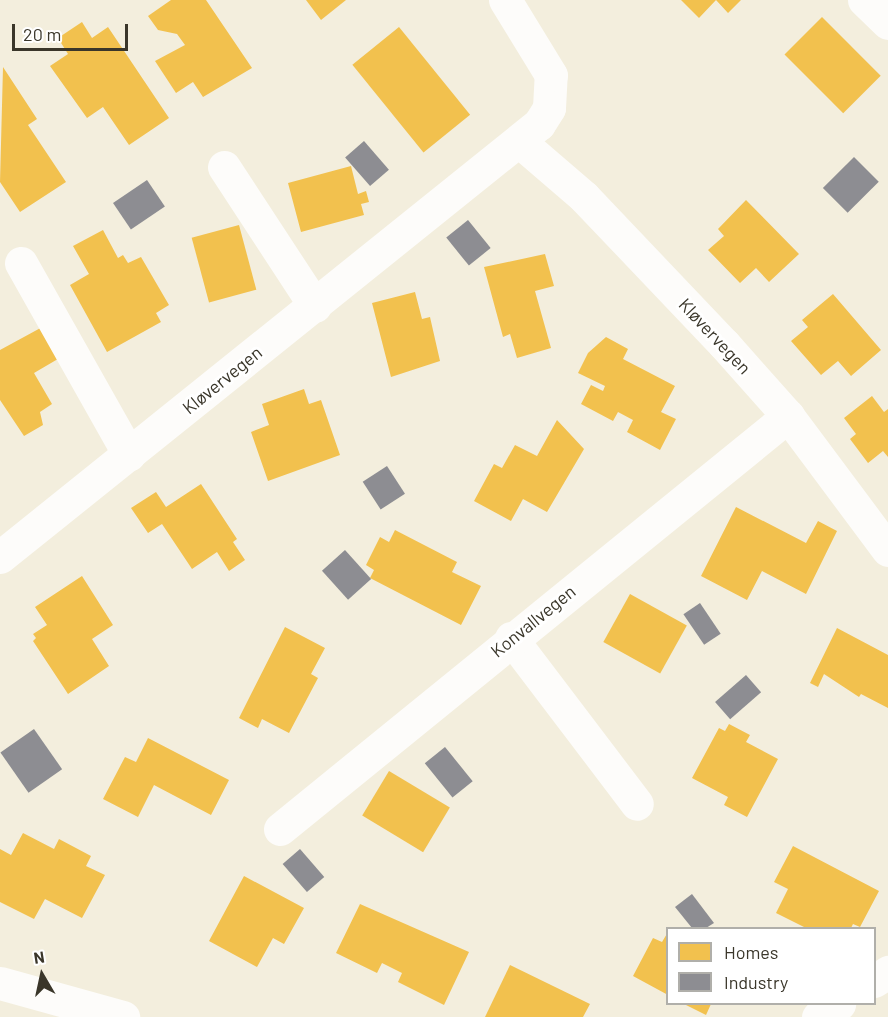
<!DOCTYPE html>
<meta charset="utf-8">
<style>
body{margin:0}
#map{position:relative;width:888px;height:1017px;overflow:hidden;background:#f3eedd;font-family:Barlow,sans-serif}
div>[style]{position:absolute}
.homes>*{inset:0;background:#f2c14e;transform-origin:0 0}
.industry>*{inset:0;background:#8d8d92;transform-origin:0 0}
.street>*{height:33px;margin:-16.5px;padding:0 16.5px;transform-origin:16.5px;border-radius:16.5px;background:#fdfcfa}
span{translate:-50% -50%;white-space:nowrap;text-align:center;line-height:1.15;-webkit-text-stroke:6px #fff;paint-order:stroke}
.street-label{font-size:18px;color:#3a362a}
.legend{position:absolute;left:666px;top:927px;width:210px;height:78px;box-sizing:border-box;background:#fff;border:2px solid #b0afaa;margin:0;padding:8px 10px;list-style:none;font-size:18px;color:#3a362a}
.legend li{display:flex;align-items:center;gap:12px;height:30px}
.legend b{width:30px;border:2px solid #b0afaa}
.north{position:absolute;left:12px;top:945px;width:60px;height:60px;-webkit-text-stroke:4px #fff;paint-order:stroke;rotate:351deg;font-size:16px;font-weight:700;line-height:24px;text-align:center;color:#3a362a}
.north::after{content:'';display:block;margin:auto;width:21px;height:27px;background:#3a362a;clip-path:polygon(50% 0,100% 100%,50% 72%,0 100%)}
.scale{position:absolute;left:12px;top:24px;width:116px;height:27px;box-sizing:border-box;border:3px solid #3a362a;border-top:0;padding-left:8px;font-size:18px;line-height:21px;white-space:nowrap;color:#3a362a;-webkit-text-stroke:4px #fff;paint-order:stroke}
</style>
<div id="map">
<div class="homes">
<div style="clip-path:polygon(171px 0,206px 0,252px 68px,203px 97px,193px 82px,176px 93px,155px 61px,185px 45px,177px 34px,158px 30px,148px 16px)"></div>
<div style="clip-path:polygon(306px 0,346px 0,321px 20px)"></div>
<div style="clip-path:polygon(681px 0,741px 0,728px 13px,716px 0,699px 18px)"></div>
<div style="left:822px;top:17px;width:83px;height:53px;rotate:45deg"></div>
<div style="clip-path:polygon(82px 22px,92px 38px,108px 27px,169px 118px,129px 145px,103px 107px,87px 118px,50px 66px,68px 54px,58px 38px)"></div>
<div style="left:399px;top:27px;width:113px;height:60px;rotate:51deg"></div>
<div style="clip-path:polygon(3px 67px,37px 119px,28px 125px,66px 182px,20px 212px,0 182px)"></div>
<div style="clip-path:polygon(351px 166px,358px 194px,366px 191px,369px 202px,361px 204px,364px 215px,301px 232px,288px 183px)"></div>
<div style="clip-path:polygon(746px 200px,799px 254px,769px 282px,756px 268px,740px 283px,708px 250px,724px 236px,718px 229px)"></div>
<div style="left:239px;top:225px;width:67px;height:49px;rotate:75deg"></div>
<div style="clip-path:polygon(103px 230px,118px 258px,123px 255px,128px 263px,141px 257px,169px 305px,156px 313px,161px 322px,107px 352px,70px 285px,89px 274px,73px 246px)"></div>
<div style="clip-path:polygon(545px 254px,554px 286px,535px 291px,551px 348px,517px 358px,510px 334px,503px 337px,484px 267px)"></div>
<div style="clip-path:polygon(415px 292px,422px 319px,430px 317px,440px 361px,391px 377px,372px 303px)"></div>
<div style="clip-path:polygon(833px 294px,881px 350px,851px 376px,838px 361px,821px 375px,791px 341px,808px 327px,802px 320px)"></div>
<div style="clip-path:polygon(46px 325px,63px 356px,34px 373px,52px 404px,40px 412px,43px 425px,24px 436px,0 400px,0 350px)"></div>
<div style="clip-path:polygon(606px 337px,628px 349px,623px 359px,675px 386px,661px 412px,676px 419px,660px 450px,627px 432px,633px 420px,618px 412px,613px 421px,581px 404px,591px 385px,603px 391px,605px 386px,578px 373px,588px 353px)"></div>
<div style="clip-path:polygon(304px 389px,309px 404px,321px 400px,340px 455px,268px 481px,251px 432px,269px 425px,262px 404px)"></div>
<div style="clip-path:polygon(872px 396px,884px 412px,888px 409px,888px 457px,883px 451px,868px 463px,850px 439px,856px 434px,844px 418px)"></div>
<div style="clip-path:polygon(557px 420px,584px 449px,547px 512px,523px 499px,511px 521px,474px 501px,494px 464px,502px 468px,515px 445px,537px 456px)"></div>
<div style="clip-path:polygon(201px 484px,237px 539px,233px 542px,245px 560px,229px 571px,217px 552px,192px 569px,162px 524px,148px 533px,131px 508px,156px 492px,166px 507px)"></div>
<div style="clip-path:polygon(736px 507px,806px 543px,818px 521px,837px 531px,806px 594px,762px 571px,747px 600px,701px 576px)"></div>
<div style="clip-path:polygon(395px 530px,457px 562px,452px 572px,481px 586px,461px 625px,370px 578px,374px 570px,366px 565px,380px 537px,389px 542px)"></div>
<div style="clip-path:polygon(82px 576px,113px 625px,92px 639px,109px 666px,68px 694px,33px 641px,36px 638px,33px 634px,47px 625px,35px 607px)"></div>
<div style="left:630px;top:594px;width:65px;height:55px;rotate:29deg"></div>
<div style="clip-path:polygon(285px 627px,325px 648px,311px 674px,318px 678px,289px 733px,262px 719px,258px 728px,239px 718px)"></div>
<div style="clip-path:polygon(837px 628px,888px 655px,888px 708px,861px 694px,859px 697px,824px 674px,818px 687px,810px 683px)"></div>
<div style="clip-path:polygon(729px 724px,750px 735px,746px 742px,778px 759px,747px 817px,724px 805px,728px 797px,692px 778px,719px 728px,725px 731px)"></div>
<div style="clip-path:polygon(148px 738px,229px 780px,211px 815px,154px 785px,138px 817px,103px 799px,125px 757px,136px 762px)"></div>
<div style="left:389px;top:771px;width:71px;height:52px;rotate:31deg"></div>
<div style="clip-path:polygon(23px 833px,54px 849px,59px 839px,91px 856px,86px 866px,105px 875px,82px 918px,45px 899px,34px 919px,0 902px,0 849px,11px 855px)"></div>
<div style="clip-path:polygon(793px 846px,879px 891px,860px 927px,853px 924px,851px 928px,806px 928px,776px 913px,788px 889px,774px 882px)"></div>
<div style="clip-path:polygon(244px 876px,304px 908px,284px 944px,273px 938px,257px 967px,209px 941px)"></div>
<div style="clip-path:polygon(360px 904px,469px 952px,444px 1005px,398px 982px,402px 973px,382px 963px,377px 973px,336px 953px)"></div>
<div style="clip-path:polygon(668px 932px,668px 995px,633px 976px,653px 938px,662px 942px)"></div>
<div style="clip-path:polygon(510px 965px,590px 1004px,583px 1017px,485px 1017px)"></div>
<div style="clip-path:polygon(684px 1004px,711px 1004px,706px 1015px)"></div>
</div>
<div class="industry">
<div style="left:364px;top:141px;width:38px;height:25px;rotate:49deg"></div>
<div style="left:854px;top:157px;width:35px;height:44px;rotate:45deg"></div>
<div style="left:147px;top:180px;width:32px;height:41px;rotate:56deg"></div>
<div style="left:468px;top:220px;width:36px;height:28px;rotate:51deg"></div>
<div style="left:387px;top:466px;width:33px;height:29px;rotate:57deg"></div>
<div style="left:345px;top:550px;width:39px;height:31px;rotate:48deg"></div>
<div style="left:700px;top:603px;width:37px;height:20px;rotate:56deg"></div>
<div style="left:746px;top:675px;width:23px;height:41px;rotate:49deg"></div>
<div style="left:34px;top:729px;width:49px;height:41px;rotate:55deg"></div>
<div style="left:445px;top:747px;width:44px;height:26px;rotate:51deg"></div>
<div style="left:300px;top:849px;width:37px;height:23px;rotate:49deg"></div>
<div style="clip-path:polygon(692px 894px,714px 923px,706px 928px,692px 928px,675px 907px)"></div>
</div>
<div class="street">
<div style="left:864px;top:0;width:33px;rotate:44deg"></div>
<div style="left:519px;top:141px;width:86px;rotate:40.7deg"></div>
<div style="left:584px;top:197px;width:203px;rotate:46.4deg"></div>
<div style="left:724px;top:344px;width:96px;rotate:48.4deg"></div>
<div style="left:788px;top:416px;width:167px;rotate:53.3deg"></div>
<div style="left:224px;top:167px;width:166px;rotate:56.8deg"></div>
<div style="left:21px;top:263px;width:220px;rotate:60.6deg"></div>
<div style="left:0;top:557px;width:691px;rotate:-38.78deg"></div>
<div style="left:539px;top:124px;width:19px;rotate:-58deg"></div>
<div style="left:549px;top:108px;width:33px;rotate:-87deg"></div>
<div style="left:551px;top:75px;width:88px;rotate:-121.5deg"></div>
<div style="left:511px;top:638px;width:208px;rotate:52.8deg"></div>
<div style="left:280px;top:829px;width:655px;rotate:-39.11deg"></div>
<div style="left:874px;top:981px;width:17px;rotate:-33deg"></div>
<div style="left:0;top:983px;width:128px;rotate:15.5deg"></div>
<div style="left:818px;top:1017px;width:25px;rotate:-32deg"></div>
</div>
<div class="street-label">
<span style="left:715px;top:336px;rotate:47deg">Kløvervegen</span>
<span style="left:222px;top:380px;rotate:-39deg">Kløvervegen</span>
<span style="left:533px;top:621px;rotate:-39deg">Konvallvegen</span>
</div>
<ul class="legend">
<li><b style="height:16px;background:#f2c14e"></b>Homes</li>
<li><b style="height:16px;background:#8d8d92"></b>Industry</li>
</ul>
<div class="north">N</div>
<div class="scale">20 m</div>
</div>
